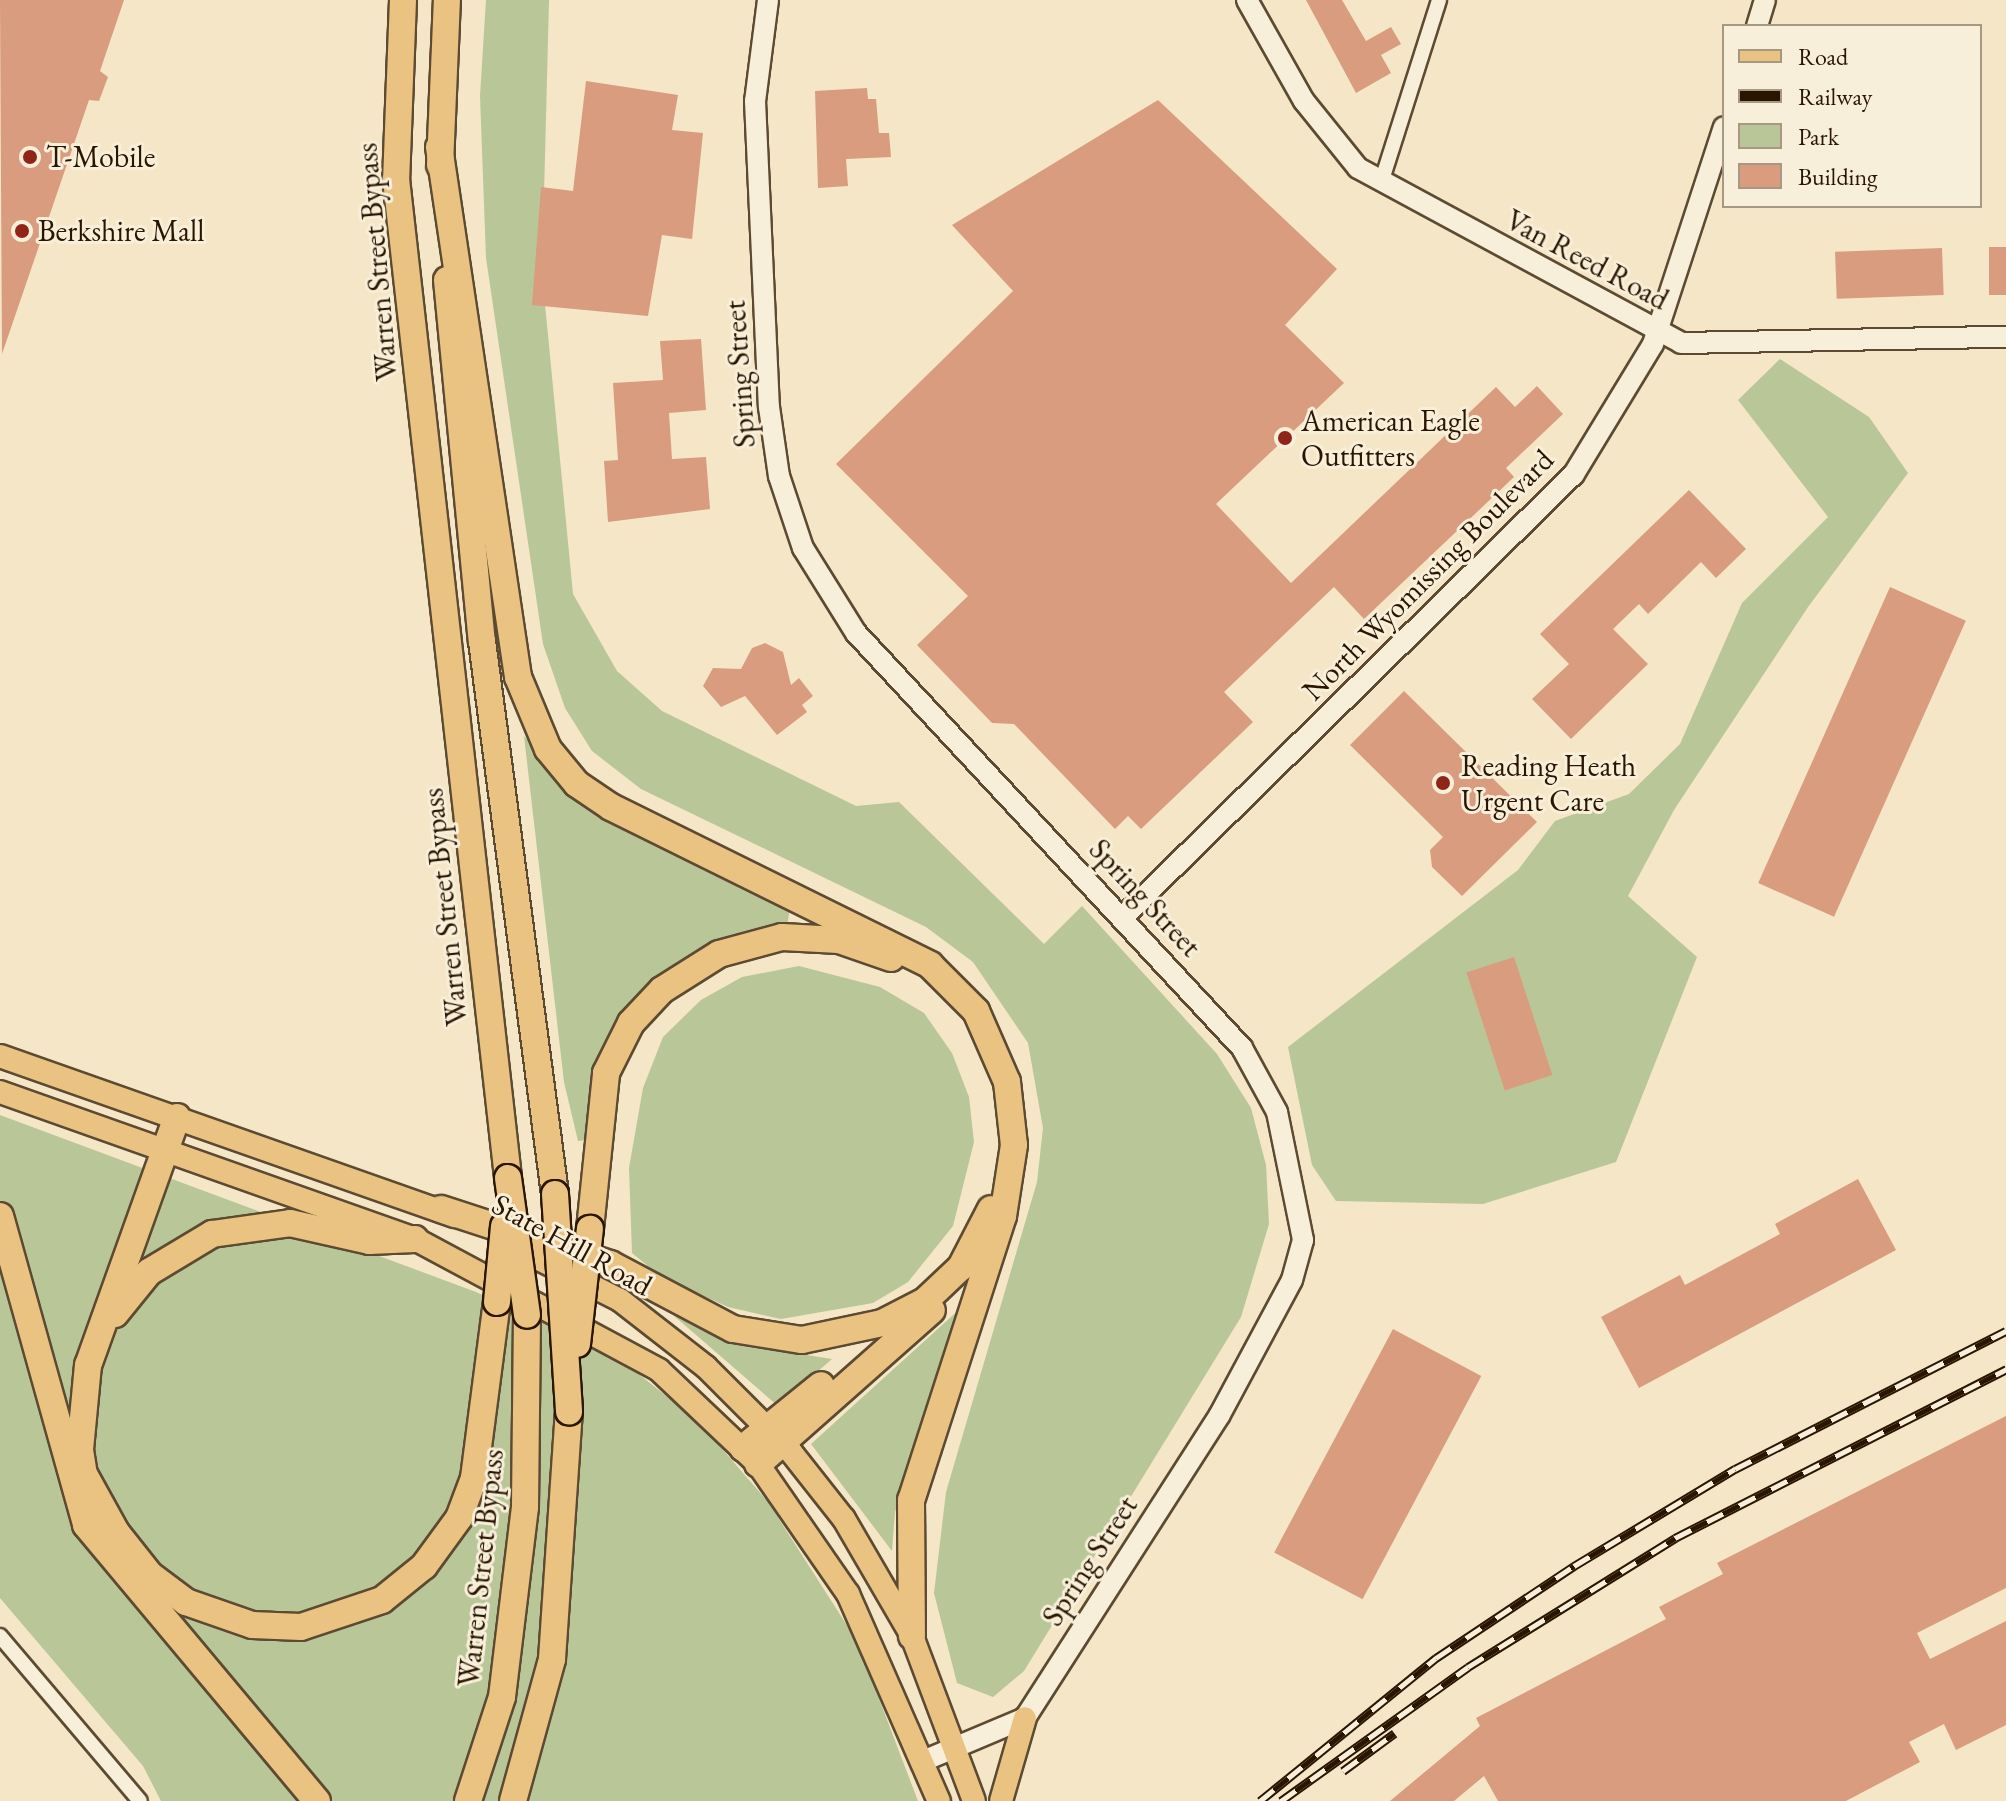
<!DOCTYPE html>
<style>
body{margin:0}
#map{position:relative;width:2006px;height:1801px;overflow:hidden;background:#f4e6c6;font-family:"EB Garamond",serif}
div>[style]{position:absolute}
.green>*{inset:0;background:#b9c697}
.building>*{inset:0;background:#d99c7e;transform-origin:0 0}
.roads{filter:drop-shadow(2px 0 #5c4a32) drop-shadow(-2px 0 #5c4a32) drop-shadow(0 2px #5c4a32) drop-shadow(0 -2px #5c4a32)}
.street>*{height:14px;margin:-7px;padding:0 7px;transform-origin:7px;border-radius:7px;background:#f8efda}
.secondary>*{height:20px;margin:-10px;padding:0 10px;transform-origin:10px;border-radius:10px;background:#f8efda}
.primary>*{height:22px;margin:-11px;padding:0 11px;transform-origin:11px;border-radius:11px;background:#eac383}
.highway>*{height:26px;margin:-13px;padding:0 13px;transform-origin:13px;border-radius:13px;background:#eac383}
.rail>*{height:9px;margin-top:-4.5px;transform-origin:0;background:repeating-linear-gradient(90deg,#f8efda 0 18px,#2a1600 0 36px);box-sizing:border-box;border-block:2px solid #2a1600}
.bridges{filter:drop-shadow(2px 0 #2a1600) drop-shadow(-2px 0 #2a1600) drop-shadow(0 2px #2a1600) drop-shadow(0 -2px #2a1600)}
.highway-bridge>*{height:26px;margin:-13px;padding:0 13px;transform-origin:13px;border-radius:13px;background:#eac383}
.dots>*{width:22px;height:22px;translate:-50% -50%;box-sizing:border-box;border:4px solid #f8efda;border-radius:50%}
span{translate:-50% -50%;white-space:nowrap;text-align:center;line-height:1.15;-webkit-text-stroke:6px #f8efda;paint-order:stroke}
.poi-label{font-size:30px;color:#2a1600}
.left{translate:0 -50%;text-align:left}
.street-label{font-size:30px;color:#2a1600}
.legend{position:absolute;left:1722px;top:24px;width:260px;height:184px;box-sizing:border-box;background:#f8efda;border:2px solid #a69883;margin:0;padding:10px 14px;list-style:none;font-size:24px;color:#2a1600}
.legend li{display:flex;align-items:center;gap:16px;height:40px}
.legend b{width:40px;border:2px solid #a69883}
</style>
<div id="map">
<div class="green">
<div style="clip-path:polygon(486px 0,549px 0,542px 273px,573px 594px,617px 671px,662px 711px,856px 806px,899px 802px,1044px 944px,1082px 906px,1217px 1054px,1251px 1108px,1266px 1165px,1269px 1224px,1241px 1317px,1024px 1671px,993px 1697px,957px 1683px,934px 1593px,946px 1492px,1037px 1182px,1043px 1128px,1028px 1043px,973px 962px,926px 927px,641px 789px,592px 751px,565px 708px,543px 644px,486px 258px,480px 96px)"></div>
<div style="clip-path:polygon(1780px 359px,1869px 417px,1908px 473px,1808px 607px,1674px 810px,1628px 896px,1697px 957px,1616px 1162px,1483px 1204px,1336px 1201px,1312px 1165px,1288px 1047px,1518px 870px,1555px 821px,1629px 794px,1680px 744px,1742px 603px,1828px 517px,1738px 400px)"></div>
<div style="clip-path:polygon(524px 736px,592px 811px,790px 908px,787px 926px,703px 950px,597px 1070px,586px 1140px,578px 1141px,564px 1082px)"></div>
<div style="clip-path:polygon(799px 966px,880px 987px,924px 1013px,952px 1053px,969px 1097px,974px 1142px,953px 1226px,908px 1282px,873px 1303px,781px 1319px,728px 1307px,660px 1276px,632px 1253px,629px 1168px,643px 1088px,663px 1037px,701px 1000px,742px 977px)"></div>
<div style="clip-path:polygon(0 1115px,476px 1292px,617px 1357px,698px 1421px,768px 1502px,857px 1641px,918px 1801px,161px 1801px,143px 1766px,0 1598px)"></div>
<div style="clip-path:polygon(962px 1307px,895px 1512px,892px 1551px,811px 1444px)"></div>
<div style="clip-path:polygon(673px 1315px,730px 1343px,832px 1359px,778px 1406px)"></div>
</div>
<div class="building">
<div style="clip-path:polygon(0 0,124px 0,100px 71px,108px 77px,99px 101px,89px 100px,2px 354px)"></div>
<div style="clip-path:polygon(1306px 0,1342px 0,1366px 41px,1391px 27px,1401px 44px,1381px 55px,1391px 73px,1356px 93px)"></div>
<div style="clip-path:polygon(586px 81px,678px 95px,672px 130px,703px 133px,692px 239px,662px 235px,648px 316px,532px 305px,541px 187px,573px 191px)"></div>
<div style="clip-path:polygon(867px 88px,868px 99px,876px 99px,879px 133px,889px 133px,891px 157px,846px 159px,848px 186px,818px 188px,815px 91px)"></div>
<div style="clip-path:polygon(1158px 100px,1337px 269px,1285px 325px,1344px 383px,1216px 504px,1291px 583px,1496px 387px,1515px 407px,1537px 386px,1563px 414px,1506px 468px,1514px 477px,1364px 619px,1334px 587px,1224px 692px,1253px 722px,1141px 829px,1128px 816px,1115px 829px,1014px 724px,992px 723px,917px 645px,968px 596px,836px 464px,1013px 291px,952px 225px)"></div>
<div style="left:1989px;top:247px;width:17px;height:48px"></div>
<div style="left:1942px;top:248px;width:47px;height:107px;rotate:88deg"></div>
<div style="clip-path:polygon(701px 339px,706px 410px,669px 413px,672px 459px,706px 457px,710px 509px,608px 522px,604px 461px,618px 460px,613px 383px,663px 380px,660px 341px)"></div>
<div style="clip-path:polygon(1689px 490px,1746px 549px,1716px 578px,1701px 562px,1648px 614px,1639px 604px,1613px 629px,1648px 664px,1571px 739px,1532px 699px,1569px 664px,1540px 634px)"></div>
<div style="left:1890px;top:587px;width:83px;height:324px;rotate:24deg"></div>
<div style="clip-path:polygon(765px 643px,783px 652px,791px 685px,799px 678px,813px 696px,802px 705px,807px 712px,777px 735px,745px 696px,721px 707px,703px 686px,713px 668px,741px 669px,752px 648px)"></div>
<div style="clip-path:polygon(1404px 691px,1537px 822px,1462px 896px,1432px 867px,1430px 850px,1443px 837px,1350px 745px)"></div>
<div style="left:1514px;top:957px;width:124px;height:50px;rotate:72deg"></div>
<div style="clip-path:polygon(1858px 1179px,1896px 1250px,1639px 1388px,1601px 1317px,1680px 1275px,1685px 1285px,1780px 1234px,1775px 1224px)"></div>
<div style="left:1393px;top:1329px;width:100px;height:253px;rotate:28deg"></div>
<div style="clip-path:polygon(2006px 1416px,2006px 1588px,1917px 1633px,1930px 1659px,2006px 1621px,2006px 1725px,1956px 1750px,1944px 1724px,1909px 1742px,1920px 1762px,1846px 1801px,1498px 1801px,1484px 1776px,1454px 1801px,1390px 1801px,1480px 1726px,1476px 1718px,1666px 1619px,1659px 1607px,1723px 1574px,1717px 1563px)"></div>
</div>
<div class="roads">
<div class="street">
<div style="left:1381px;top:183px;width:192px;rotate:-72.4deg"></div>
<div style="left:0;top:1636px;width:216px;rotate:49.7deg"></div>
</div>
<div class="secondary">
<div style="left:768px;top:0;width:102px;rotate:97.3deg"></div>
<div style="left:755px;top:101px;width:306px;rotate:87.4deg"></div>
<div style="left:769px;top:407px;width:70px;rotate:81.8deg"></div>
<div style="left:779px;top:476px;width:76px;rotate:71.6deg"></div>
<div style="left:803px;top:548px;width:100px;rotate:58.1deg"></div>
<div style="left:856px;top:633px;width:567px;rotate:47.07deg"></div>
<div style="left:1242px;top:1048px;width:73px;rotate:61.3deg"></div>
<div style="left:1277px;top:1112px;width:131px;rotate:78.5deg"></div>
<div style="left:1303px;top:1240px;width:41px;rotate:105.4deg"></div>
<div style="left:1292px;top:1280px;width:154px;rotate:118.2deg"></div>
<div style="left:1219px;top:1416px;width:359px;rotate:122.7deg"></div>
<div style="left:1025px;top:1718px;width:111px;rotate:157.1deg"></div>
<div style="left:1247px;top:0;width:116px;rotate:60.6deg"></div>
<div style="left:1304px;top:101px;width:86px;rotate:51.1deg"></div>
<div style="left:1358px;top:168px;width:367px;rotate:28.4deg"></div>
<div style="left:1681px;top:343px;width:325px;rotate:-1.1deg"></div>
<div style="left:1757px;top:26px;width:27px;rotate:-73deg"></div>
<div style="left:1123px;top:917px;width:632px;rotate:-44.49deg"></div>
<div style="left:1574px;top:474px;width:152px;rotate:-58.7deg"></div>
<div style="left:1653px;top:344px;width:228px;rotate:-71.9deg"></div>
</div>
<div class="primary">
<div style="left:0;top:1056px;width:482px;rotate:19.4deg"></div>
<div style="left:0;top:1092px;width:440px;rotate:19.5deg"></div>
<div style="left:415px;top:1239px;width:277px;rotate:28.2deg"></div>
<div style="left:659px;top:1370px;width:137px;rotate:43.5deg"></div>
<div style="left:758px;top:1464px;width:158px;rotate:55.3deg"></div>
<div style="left:848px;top:1594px;width:226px;rotate:66.3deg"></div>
<div style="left:507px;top:1243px;width:127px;rotate:26.8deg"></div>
<div style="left:620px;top:1300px;width:109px;rotate:37.9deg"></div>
<div style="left:706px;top:1367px;width:120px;rotate:45deg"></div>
<div style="left:791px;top:1452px;width:85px;rotate:51.7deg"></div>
<div style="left:844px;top:1519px;width:135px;rotate:59.8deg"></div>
<div style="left:912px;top:1636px;width:176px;rotate:69.4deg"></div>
<div style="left:1001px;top:1801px;width:86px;rotate:-73.9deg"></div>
</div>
<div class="highway">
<div style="left:403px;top:0;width:179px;rotate:92.2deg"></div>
<div style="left:396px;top:179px;width:1005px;rotate:83.6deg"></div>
<div style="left:439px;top:147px;width:536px;rotate:81.52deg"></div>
<div style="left:518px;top:677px;width:78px;rotate:67.4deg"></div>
<div style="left:548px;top:749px;width:45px;rotate:50.4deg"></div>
<div style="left:577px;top:784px;width:41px;rotate:34.1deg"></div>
<div style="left:611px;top:807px;width:356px;rotate:26.3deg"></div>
<div style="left:930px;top:965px;width:65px;rotate:45deg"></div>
<div style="left:976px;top:1011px;width:77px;rotate:66.4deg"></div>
<div style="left:1007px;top:1082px;width:63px;rotate:83.7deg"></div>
<div style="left:1014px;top:1145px;width:72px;rotate:98.8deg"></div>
<div style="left:1003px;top:1216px;width:299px;rotate:107.9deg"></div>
<div style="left:911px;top:1500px;width:136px;rotate:89.6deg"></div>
<div style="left:440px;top:165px;width:165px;rotate:-87.6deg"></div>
<div style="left:447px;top:280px;width:363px;rotate:84.5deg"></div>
<div style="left:482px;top:641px;width:558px;rotate:82.48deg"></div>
<div style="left:177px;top:1117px;width:263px;rotate:109.7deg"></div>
<div style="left:88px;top:1365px;width:85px;rotate:95.4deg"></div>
<div style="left:80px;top:1450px;width:24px;rotate:81deg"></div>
<div style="left:84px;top:1474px;width:66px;rotate:61.1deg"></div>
<div style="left:116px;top:1532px;width:55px;rotate:51.7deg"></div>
<div style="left:150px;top:1575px;width:45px;rotate:36.9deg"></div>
<div style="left:186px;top:1602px;width:70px;rotate:19.2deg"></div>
<div style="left:252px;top:1625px;width:49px;rotate:2.3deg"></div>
<div style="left:301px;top:1627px;width:85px;rotate:-18.4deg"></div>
<div style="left:382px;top:1600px;width:54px;rotate:-39deg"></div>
<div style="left:424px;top:1566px;width:59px;rotate:-53.9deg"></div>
<div style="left:459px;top:1518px;width:43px;rotate:-69.4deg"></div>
<div style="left:474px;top:1478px;width:177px;rotate:-82.6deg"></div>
<div style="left:441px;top:1209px;width:178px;rotate:18deg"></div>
<div style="left:610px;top:1264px;width:139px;rotate:27.9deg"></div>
<div style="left:733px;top:1329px;width:70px;rotate:9.1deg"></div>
<div style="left:802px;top:1340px;width:82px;rotate:-12deg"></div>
<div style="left:882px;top:1323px;width:48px;rotate:-27.1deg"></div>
<div style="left:925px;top:1301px;width:50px;rotate:-43.4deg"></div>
<div style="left:961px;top:1267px;width:65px;rotate:-62.7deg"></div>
<div style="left:0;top:1216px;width:321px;rotate:74.4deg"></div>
<div style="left:86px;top:1525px;width:360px;rotate:50.1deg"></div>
<div style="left:590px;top:1229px;width:157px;rotate:-84.1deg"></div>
<div style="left:606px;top:1073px;width:56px;rotate:-63.4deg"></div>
<div style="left:631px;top:1023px;width:45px;rotate:-46.8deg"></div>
<div style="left:662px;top:990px;width:67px;rotate:-32.3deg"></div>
<div style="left:719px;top:954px;width:65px;rotate:-15.1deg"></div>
<div style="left:782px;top:937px;width:57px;rotate:3deg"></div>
<div style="left:839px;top:940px;width:55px;rotate:19.1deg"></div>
<div style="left:115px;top:1314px;width:54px;rotate:-51deg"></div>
<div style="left:149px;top:1272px;width:74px;rotate:-31.1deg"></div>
<div style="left:212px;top:1234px;width:79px;rotate:-8deg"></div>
<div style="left:290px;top:1223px;width:81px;rotate:12.8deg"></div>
<div style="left:369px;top:1241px;width:46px;rotate:-2.5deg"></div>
<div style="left:743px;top:1448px;width:100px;rotate:-38.9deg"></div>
<div style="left:758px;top:1464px;width:232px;rotate:-41.5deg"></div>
<div style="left:468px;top:1801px;width:109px;rotate:-71.9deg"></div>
<div style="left:502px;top:1697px;width:191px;rotate:-83.1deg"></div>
<div style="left:525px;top:1507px;width:192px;rotate:-89.4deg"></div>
<div style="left:513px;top:1801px;width:147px;rotate:-74.6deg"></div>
<div style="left:552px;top:1659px;width:248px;rotate:-86.1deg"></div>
</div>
</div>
<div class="rail">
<div style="left:1343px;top:1771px;width:64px;rotate:-36.2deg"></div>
<div style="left:1260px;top:1801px;width:227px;rotate:-39.1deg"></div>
<div style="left:1436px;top:1658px;width:166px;rotate:-33.7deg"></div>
<div style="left:1574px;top:1566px;width:188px;rotate:-31.1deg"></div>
<div style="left:1735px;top:1469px;width:304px;rotate:-27deg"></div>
<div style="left:1281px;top:1801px;width:230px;rotate:-35.6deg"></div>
<div style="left:1468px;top:1667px;width:244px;rotate:-31.9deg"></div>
<div style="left:1675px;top:1538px;width:372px;rotate:-27deg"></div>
</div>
<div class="bridges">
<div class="highway-bridge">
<div style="left:508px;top:1178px;width:138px;rotate:82.1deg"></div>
<div style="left:555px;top:1194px;width:218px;rotate:86.3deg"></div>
<div style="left:497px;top:1302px;width:76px;rotate:-84.7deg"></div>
<div style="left:577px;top:1344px;width:116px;rotate:-83.6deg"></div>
</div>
</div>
<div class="dots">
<div style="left:30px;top:157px;background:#8f2418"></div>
<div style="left:22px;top:231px;background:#8f2418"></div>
<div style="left:1285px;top:438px;background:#8f2418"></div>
<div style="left:1443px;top:783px;background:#8f2418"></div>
</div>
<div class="poi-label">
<span class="left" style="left:46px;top:157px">T-Mobile</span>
<span class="left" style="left:38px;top:231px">Berkshire Mall</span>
<span class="left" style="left:1301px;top:438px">American Eagle<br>Outfitters</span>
<span class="left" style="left:1461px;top:783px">Reading Heath<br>Urgent Care</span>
</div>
<div class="street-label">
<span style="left:1587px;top:260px;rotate:28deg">Van Reed Road</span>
<span style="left:377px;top:262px;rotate:-95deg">Warren Street Bypass</span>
<span style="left:740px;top:374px;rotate:-94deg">Spring Street</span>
<span style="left:1428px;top:575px;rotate:-45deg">North Wyomissing Boulevard</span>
<span style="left:1145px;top:898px;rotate:47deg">Spring Street</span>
<span style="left:445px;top:907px;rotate:-96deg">Warren Street Bypass</span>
<span style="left:572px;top:1245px;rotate:29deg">State Hill Road</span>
<span style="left:1090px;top:1561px;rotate:-57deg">Spring Street</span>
<span style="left:481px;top:1568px;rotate:-84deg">Warren Street Bypass</span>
</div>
<ul class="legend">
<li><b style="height:10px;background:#eac383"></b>Road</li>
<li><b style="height:10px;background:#2a1600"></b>Railway</li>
<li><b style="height:22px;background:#b9c697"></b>Park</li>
<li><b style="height:22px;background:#d99c7e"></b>Building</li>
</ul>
</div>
